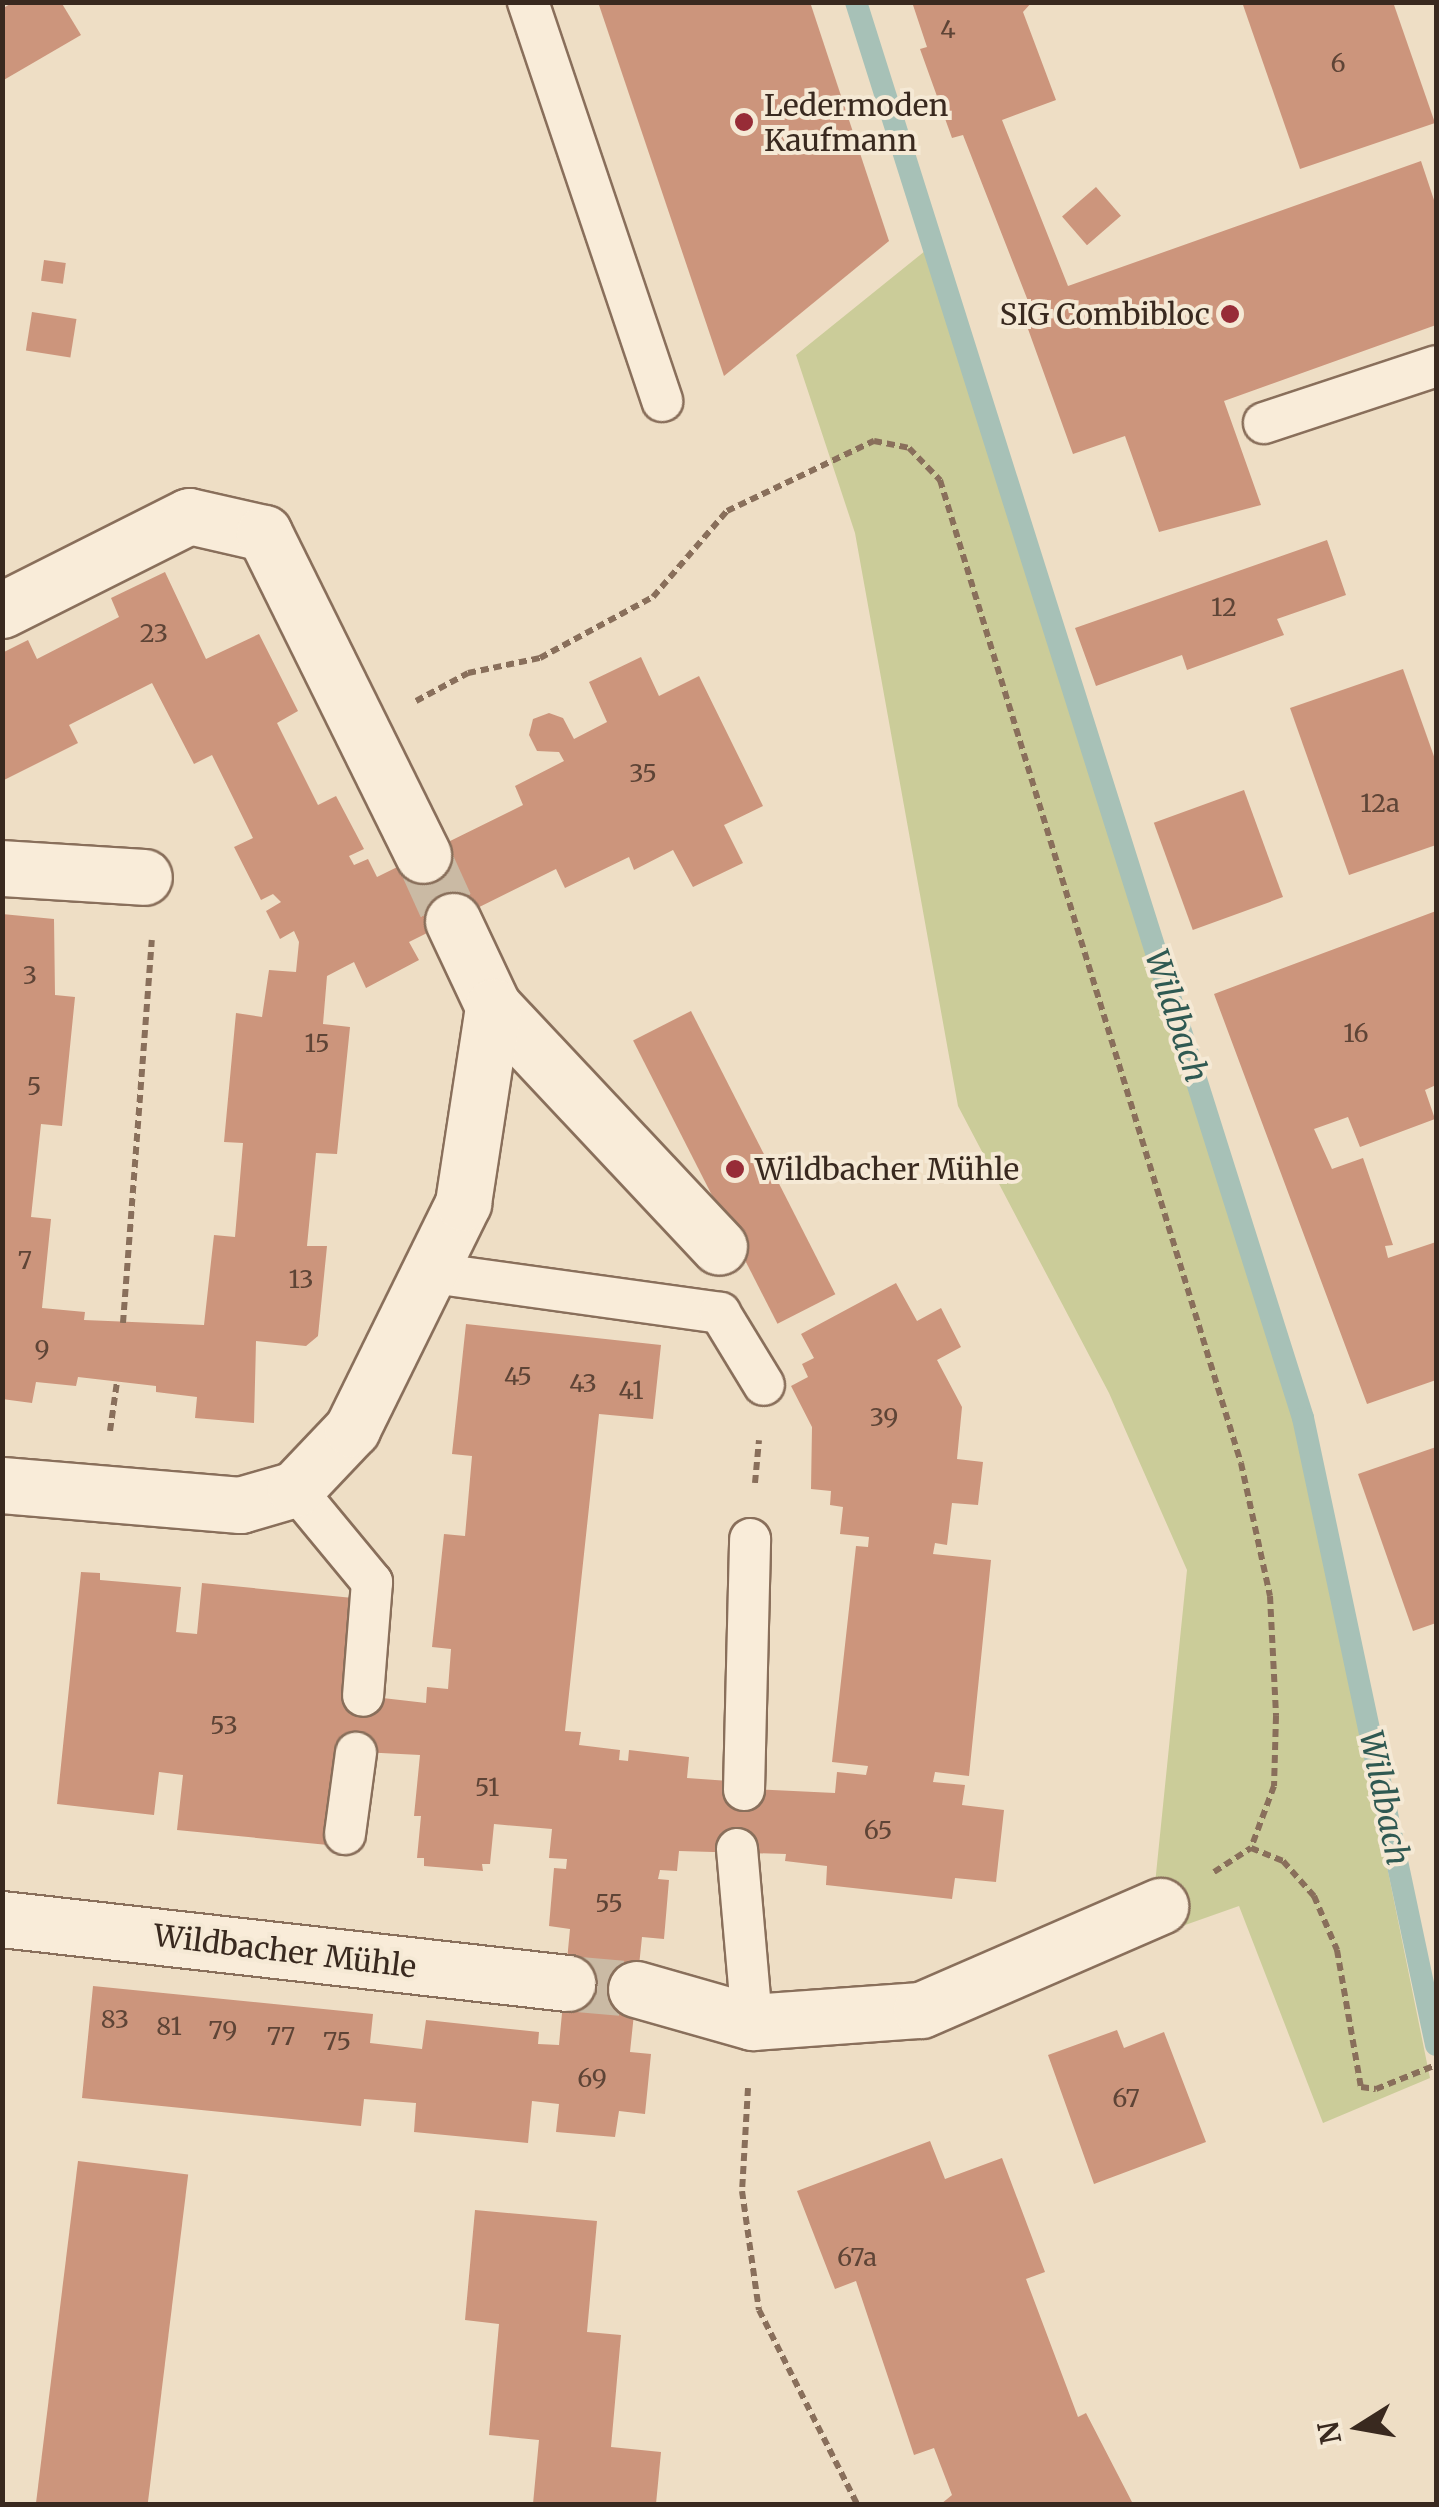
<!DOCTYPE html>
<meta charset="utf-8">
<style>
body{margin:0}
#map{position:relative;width:1439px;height:2507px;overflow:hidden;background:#eedec5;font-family:Merriweather,serif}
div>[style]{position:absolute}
.green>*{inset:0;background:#cbcc99}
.stream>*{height:22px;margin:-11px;padding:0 11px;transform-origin:11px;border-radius:11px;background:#a7c1b7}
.building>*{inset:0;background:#cc957c;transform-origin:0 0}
.minor-tunnel>*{height:55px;margin-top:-27.5px;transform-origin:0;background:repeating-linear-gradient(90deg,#cabaa4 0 55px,transparent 0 83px)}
.path>*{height:6px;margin-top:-3px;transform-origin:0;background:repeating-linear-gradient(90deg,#896f5b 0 8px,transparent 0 13px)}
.roads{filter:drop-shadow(2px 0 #896f5b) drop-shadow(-2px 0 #896f5b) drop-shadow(0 2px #896f5b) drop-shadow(0 -2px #896f5b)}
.service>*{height:40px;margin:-20px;padding:0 20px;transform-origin:20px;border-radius:20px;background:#f9ecd9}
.minor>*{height:55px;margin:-27.5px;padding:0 27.5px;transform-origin:27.5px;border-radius:27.5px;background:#f9ecd9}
.dots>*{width:28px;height:28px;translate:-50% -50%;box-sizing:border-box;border:5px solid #f5e9d5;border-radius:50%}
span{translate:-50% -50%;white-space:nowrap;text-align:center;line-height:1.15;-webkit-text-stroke:8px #f5e9d5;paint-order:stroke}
.number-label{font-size:25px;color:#5e4436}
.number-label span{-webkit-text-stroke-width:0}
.poi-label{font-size:30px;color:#39291f}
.left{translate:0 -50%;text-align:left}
.right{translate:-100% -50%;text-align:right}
.street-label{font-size:30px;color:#39291f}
.water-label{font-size:32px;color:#2f5952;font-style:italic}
.frame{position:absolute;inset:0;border:5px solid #39291f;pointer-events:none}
.north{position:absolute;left:1309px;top:2377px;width:100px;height:100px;-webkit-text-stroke:8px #f5e9d5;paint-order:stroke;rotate:259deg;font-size:28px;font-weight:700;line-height:40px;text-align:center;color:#39291f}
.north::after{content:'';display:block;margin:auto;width:35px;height:45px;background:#39291f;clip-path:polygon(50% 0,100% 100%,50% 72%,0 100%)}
</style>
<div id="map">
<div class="green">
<div style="clip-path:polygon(925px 251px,1297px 1423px,1430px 2078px,1323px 2123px,1239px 1906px,1171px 1930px,1155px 1884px,1187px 1570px,1109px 1393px,958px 1106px,855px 533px,796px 355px)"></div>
</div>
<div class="stream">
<div style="left:856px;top:2px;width:1485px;rotate:72.48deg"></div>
<div style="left:1303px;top:1418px;width:641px;rotate:78.02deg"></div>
</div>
<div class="building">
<div style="clip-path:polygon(13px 2px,61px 2px,81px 35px,2px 81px,2px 9px)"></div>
<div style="clip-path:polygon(598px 2px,810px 2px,889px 241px,724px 376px)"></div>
<div style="clip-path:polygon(912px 2px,1032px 2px,1023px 12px,1056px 100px,1002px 120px,1068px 286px,1421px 161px,1436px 206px,1436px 325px,1224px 401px,1261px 505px,1159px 532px,1125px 436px,1073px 454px,1019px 304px,1028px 301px,963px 135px,952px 138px,920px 49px,927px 47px)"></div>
<div style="clip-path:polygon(1242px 2px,1393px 2px,1435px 123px,1300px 169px)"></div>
<div style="left:1096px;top:187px;width:38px;height:45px;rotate:49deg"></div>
<div style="left:44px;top:260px;width:22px;height:21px;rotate:8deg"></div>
<div style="left:32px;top:312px;width:45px;height:39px;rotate:9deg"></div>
<div style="clip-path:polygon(1327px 540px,1346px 595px,1277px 619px,1284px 635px,1187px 670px,1182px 655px,1096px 686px,1075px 628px)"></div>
<div style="clip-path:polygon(165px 572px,206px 659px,259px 634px,298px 711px,277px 723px,318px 805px,336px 796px,364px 849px,349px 856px,354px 865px,368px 859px,377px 877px,523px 805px,515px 786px,564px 761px,559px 752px,537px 751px,529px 735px,533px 719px,549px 713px,563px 718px,574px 739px,607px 722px,589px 682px,641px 657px,659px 696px,699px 676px,763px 806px,724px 825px,743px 863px,693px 887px,673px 850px,634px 870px,629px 857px,565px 888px,556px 869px,409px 942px,419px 960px,366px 988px,354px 962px,327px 976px,323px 1024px,350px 1027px,337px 1154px,316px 1153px,307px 1246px,327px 1246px,318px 1336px,306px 1346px,256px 1341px,254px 1423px,195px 1418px,197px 1397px,156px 1392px,156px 1386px,78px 1377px,76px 1386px,36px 1382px,32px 1403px,2px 1399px,2px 914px,54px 919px,55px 995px,75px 997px,62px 1126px,41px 1124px,31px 1217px,51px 1219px,42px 1308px,85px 1312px,84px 1320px,204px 1325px,214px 1235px,235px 1237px,243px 1143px,224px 1142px,236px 1013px,262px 1017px,269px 970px,296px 972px,299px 942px,294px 931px,280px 939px,266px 911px,281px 902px,273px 894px,261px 900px,234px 847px,253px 838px,212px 755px,194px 764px,152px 683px,69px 725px,78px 743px,2px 781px,2px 653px,28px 640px,37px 659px,119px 617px,111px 598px)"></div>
<div style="clip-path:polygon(1403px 669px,1436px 762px,1436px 845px,1349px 875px,1290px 708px)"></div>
<div style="left:1244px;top:790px;width:114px;height:96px;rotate:70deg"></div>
<div style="clip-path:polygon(1436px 911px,1436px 1085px,1425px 1090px,1435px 1119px,1360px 1147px,1348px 1117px,1314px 1129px,1332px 1169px,1363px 1158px,1393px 1245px,1385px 1246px,1388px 1258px,1436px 1242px,1436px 1380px,1367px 1404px,1214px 994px)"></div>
<div style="left:691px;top:1011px;width:318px;height:65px;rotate:63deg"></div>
<div style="clip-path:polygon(896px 1283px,917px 1321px,941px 1308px,961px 1347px,937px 1360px,962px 1407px,957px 1459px,983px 1462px,978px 1505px,952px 1503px,947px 1545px,935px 1543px,933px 1554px,991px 1560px,969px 1776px,935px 1772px,933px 1782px,965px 1785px,962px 1805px,1004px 1810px,996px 1882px,955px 1878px,952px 1899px,826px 1885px,827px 1866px,785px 1861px,786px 1854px,679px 1851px,677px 1871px,660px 1870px,658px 1879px,669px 1880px,664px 1939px,642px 1937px,630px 2052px,651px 2054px,645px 2114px,619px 2111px,615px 2137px,556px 2132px,559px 2104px,532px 2101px,528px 2143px,414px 2132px,416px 2103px,364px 2099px,361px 2126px,82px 2098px,93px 1986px,373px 2014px,370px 2043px,422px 2049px,426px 2020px,539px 2032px,538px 2044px,559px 2045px,570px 1929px,549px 1926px,554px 1868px,566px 1869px,567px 1859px,549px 1858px,552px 1829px,494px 1824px,490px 1864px,482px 1864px,483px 1871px,424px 1866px,424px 1858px,417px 1858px,421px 1816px,414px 1816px,420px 1755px,342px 1751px,328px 1845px,177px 1830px,183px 1775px,159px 1772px,154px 1815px,57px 1804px,81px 1572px,100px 1573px,100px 1580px,181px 1587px,176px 1632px,197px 1634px,202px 1583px,353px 1598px,348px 1694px,426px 1703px,427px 1687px,448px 1689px,451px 1649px,432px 1647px,444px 1534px,465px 1536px,472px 1456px,452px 1454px,466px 1324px,661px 1345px,653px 1419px,599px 1414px,565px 1731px,581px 1732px,579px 1745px,620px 1750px,619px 1760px,628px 1761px,629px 1750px,689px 1757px,687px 1778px,729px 1781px,728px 1788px,835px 1793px,837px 1772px,866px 1775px,868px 1766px,832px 1762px,856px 1546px,868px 1547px,869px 1537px,840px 1534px,843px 1507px,830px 1505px,831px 1491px,811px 1489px,812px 1427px,791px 1386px,808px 1377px,802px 1364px,814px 1358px,801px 1334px)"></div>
<div style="clip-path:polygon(1436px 1447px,1436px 1623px,1413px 1631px,1358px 1474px)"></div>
<div style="clip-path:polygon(1117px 2030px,1124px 2048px,1164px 2032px,1206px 2142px,1094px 2184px,1048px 2055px)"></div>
<div style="clip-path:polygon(930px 2141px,945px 2179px,1002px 2158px,1045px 2272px,1026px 2279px,1078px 2417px,1086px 2413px,1133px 2504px,941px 2504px,952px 2495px,934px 2448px,914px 2455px,856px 2281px,835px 2289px,797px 2191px)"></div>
<div style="left:78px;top:2161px;width:111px;height:345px;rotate:7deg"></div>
<div style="clip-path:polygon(475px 2210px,597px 2221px,587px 2332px,621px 2335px,611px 2447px,661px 2452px,656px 2504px,533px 2504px,539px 2440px,489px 2435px,499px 2324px,465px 2320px)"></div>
</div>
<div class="minor-tunnel">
<div style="left:423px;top:855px;width:72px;rotate:65.6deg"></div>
<div style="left:567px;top:1983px;width:69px;rotate:5deg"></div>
</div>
<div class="path">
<div style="left:416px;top:701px;width:59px;rotate:-28.3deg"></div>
<div style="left:468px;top:673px;width:74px;rotate:-11.8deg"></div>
<div style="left:540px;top:658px;width:128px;rotate:-28.4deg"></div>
<div style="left:653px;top:597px;width:113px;rotate:-49.3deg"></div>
<div style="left:727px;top:511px;width:163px;rotate:-25.5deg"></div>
<div style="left:874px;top:441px;width:36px;rotate:11deg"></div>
<div style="left:909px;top:448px;width:45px;rotate:45.9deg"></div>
<div style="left:940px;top:480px;width:1028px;rotate:72.98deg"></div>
<div style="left:1241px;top:1463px;width:136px;rotate:77.7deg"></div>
<div style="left:1270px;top:1596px;width:120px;rotate:87.1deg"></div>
<div style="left:1276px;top:1716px;width:70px;rotate:91.6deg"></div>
<div style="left:1274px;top:1786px;width:66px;rotate:110.4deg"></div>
<div style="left:1251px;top:1848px;width:35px;rotate:22deg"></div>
<div style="left:1283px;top:1861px;width:47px;rotate:48.5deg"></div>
<div style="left:1314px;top:1896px;width:59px;rotate:66.9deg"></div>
<div style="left:1337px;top:1950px;width:139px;rotate:80.1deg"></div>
<div style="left:1361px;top:2087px;width:15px;rotate:8deg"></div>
<div style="left:1376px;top:2089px;width:65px;rotate:-21.8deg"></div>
<div style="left:123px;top:1323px;width:384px;rotate:-85.7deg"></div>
<div style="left:110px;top:1431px;width:49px;rotate:-81.9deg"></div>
<div style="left:755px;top:1483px;width:43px;rotate:-84.7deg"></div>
<div style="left:1214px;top:1872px;width:44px;rotate:-33deg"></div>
<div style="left:748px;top:2088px;width:103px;rotate:93.3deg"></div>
<div style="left:742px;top:2191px;width:120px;rotate:81.9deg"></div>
<div style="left:759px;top:2310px;width:217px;rotate:63.2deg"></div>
</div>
<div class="roads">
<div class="service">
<div style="left:528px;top:2px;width:421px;rotate:71.4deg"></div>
<div style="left:1264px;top:423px;width:181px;rotate:-18.3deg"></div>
<div style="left:433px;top:1273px;width:290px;rotate:7.9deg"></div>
<div style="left:720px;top:1313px;width:84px;rotate:58.6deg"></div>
<div style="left:295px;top:1489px;width:121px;rotate:50.4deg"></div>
<div style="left:372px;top:1582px;width:114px;rotate:94.5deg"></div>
<div style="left:744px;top:1790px;width:251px;rotate:-88.6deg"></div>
<div style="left:345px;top:1834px;width:82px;rotate:-82.3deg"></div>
<div style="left:737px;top:1849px;width:174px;rotate:85deg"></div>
</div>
<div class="minor">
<div style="left:2px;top:610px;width:209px;rotate:-26.7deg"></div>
<div style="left:189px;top:516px;width:77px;rotate:12.8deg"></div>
<div style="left:264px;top:533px;width:359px;rotate:63.7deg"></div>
<div style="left:2px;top:868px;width:142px;rotate:3.6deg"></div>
<div style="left:453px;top:921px;width:94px;rotate:64.8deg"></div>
<div style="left:493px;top:1006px;width:330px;rotate:46.8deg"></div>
<div style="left:2px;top:1485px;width:239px;rotate:4.8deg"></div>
<div style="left:240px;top:1505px;width:57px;rotate:-16.2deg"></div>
<div style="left:295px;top:1489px;width:83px;rotate:-46.5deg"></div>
<div style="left:352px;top:1429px;width:252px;rotate:-63.8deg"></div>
<div style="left:463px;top:1203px;width:199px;rotate:-81.3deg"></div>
<div style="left:2px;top:1919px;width:569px;rotate:6.46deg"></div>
<div style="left:636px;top:1989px;width:121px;rotate:15.9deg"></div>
<div style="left:752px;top:2022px;width:169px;rotate:-4.1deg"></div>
<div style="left:921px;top:2010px;width:261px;rotate:-23.5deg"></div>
</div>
</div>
<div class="dots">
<div style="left:744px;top:122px;background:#972c37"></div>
<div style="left:1230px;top:314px;background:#972c37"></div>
<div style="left:735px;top:1169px;background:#972c37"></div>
</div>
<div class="number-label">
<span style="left:948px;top:29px">4</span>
<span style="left:1338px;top:63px">6</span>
<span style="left:1224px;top:607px">12</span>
<span style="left:154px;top:633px">23</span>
<span style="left:643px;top:773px">35</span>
<span style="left:1380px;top:803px">12a</span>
<span style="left:30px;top:975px">3</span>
<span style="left:1356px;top:1033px">16</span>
<span style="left:317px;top:1043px">15</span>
<span style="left:34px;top:1086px">5</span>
<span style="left:25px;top:1260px">7</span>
<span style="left:301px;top:1279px">13</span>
<span style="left:42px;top:1349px">9</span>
<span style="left:518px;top:1376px">45</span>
<span style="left:583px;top:1383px">43</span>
<span style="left:631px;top:1390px">41</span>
<span style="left:884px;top:1417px">39</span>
<span style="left:224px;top:1725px">53</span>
<span style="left:487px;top:1787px">51</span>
<span style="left:878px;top:1830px">65</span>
<span style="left:609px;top:1903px">55</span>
<span style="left:115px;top:2019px">83</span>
<span style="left:169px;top:2026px">81</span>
<span style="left:223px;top:2030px">79</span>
<span style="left:281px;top:2036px">77</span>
<span style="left:337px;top:2041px">75</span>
<span style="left:592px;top:2078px">69</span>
<span style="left:1126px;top:2098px">67</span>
<span style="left:857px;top:2257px">67a</span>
</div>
<div class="poi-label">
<span class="left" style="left:764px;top:122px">Ledermoden<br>Kaufmann</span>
<span class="right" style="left:1210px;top:314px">SIG Combibloc</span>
<span class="left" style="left:755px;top:1169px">Wildbacher Mühle</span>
</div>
<div class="street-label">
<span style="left:285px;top:1951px;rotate:7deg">Wildbacher Mühle</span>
</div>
<div class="water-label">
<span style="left:1176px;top:1016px;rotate:72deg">Wildbach</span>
<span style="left:1384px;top:1798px;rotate:78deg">Wildbach</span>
</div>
<div class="frame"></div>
<div class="north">N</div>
</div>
